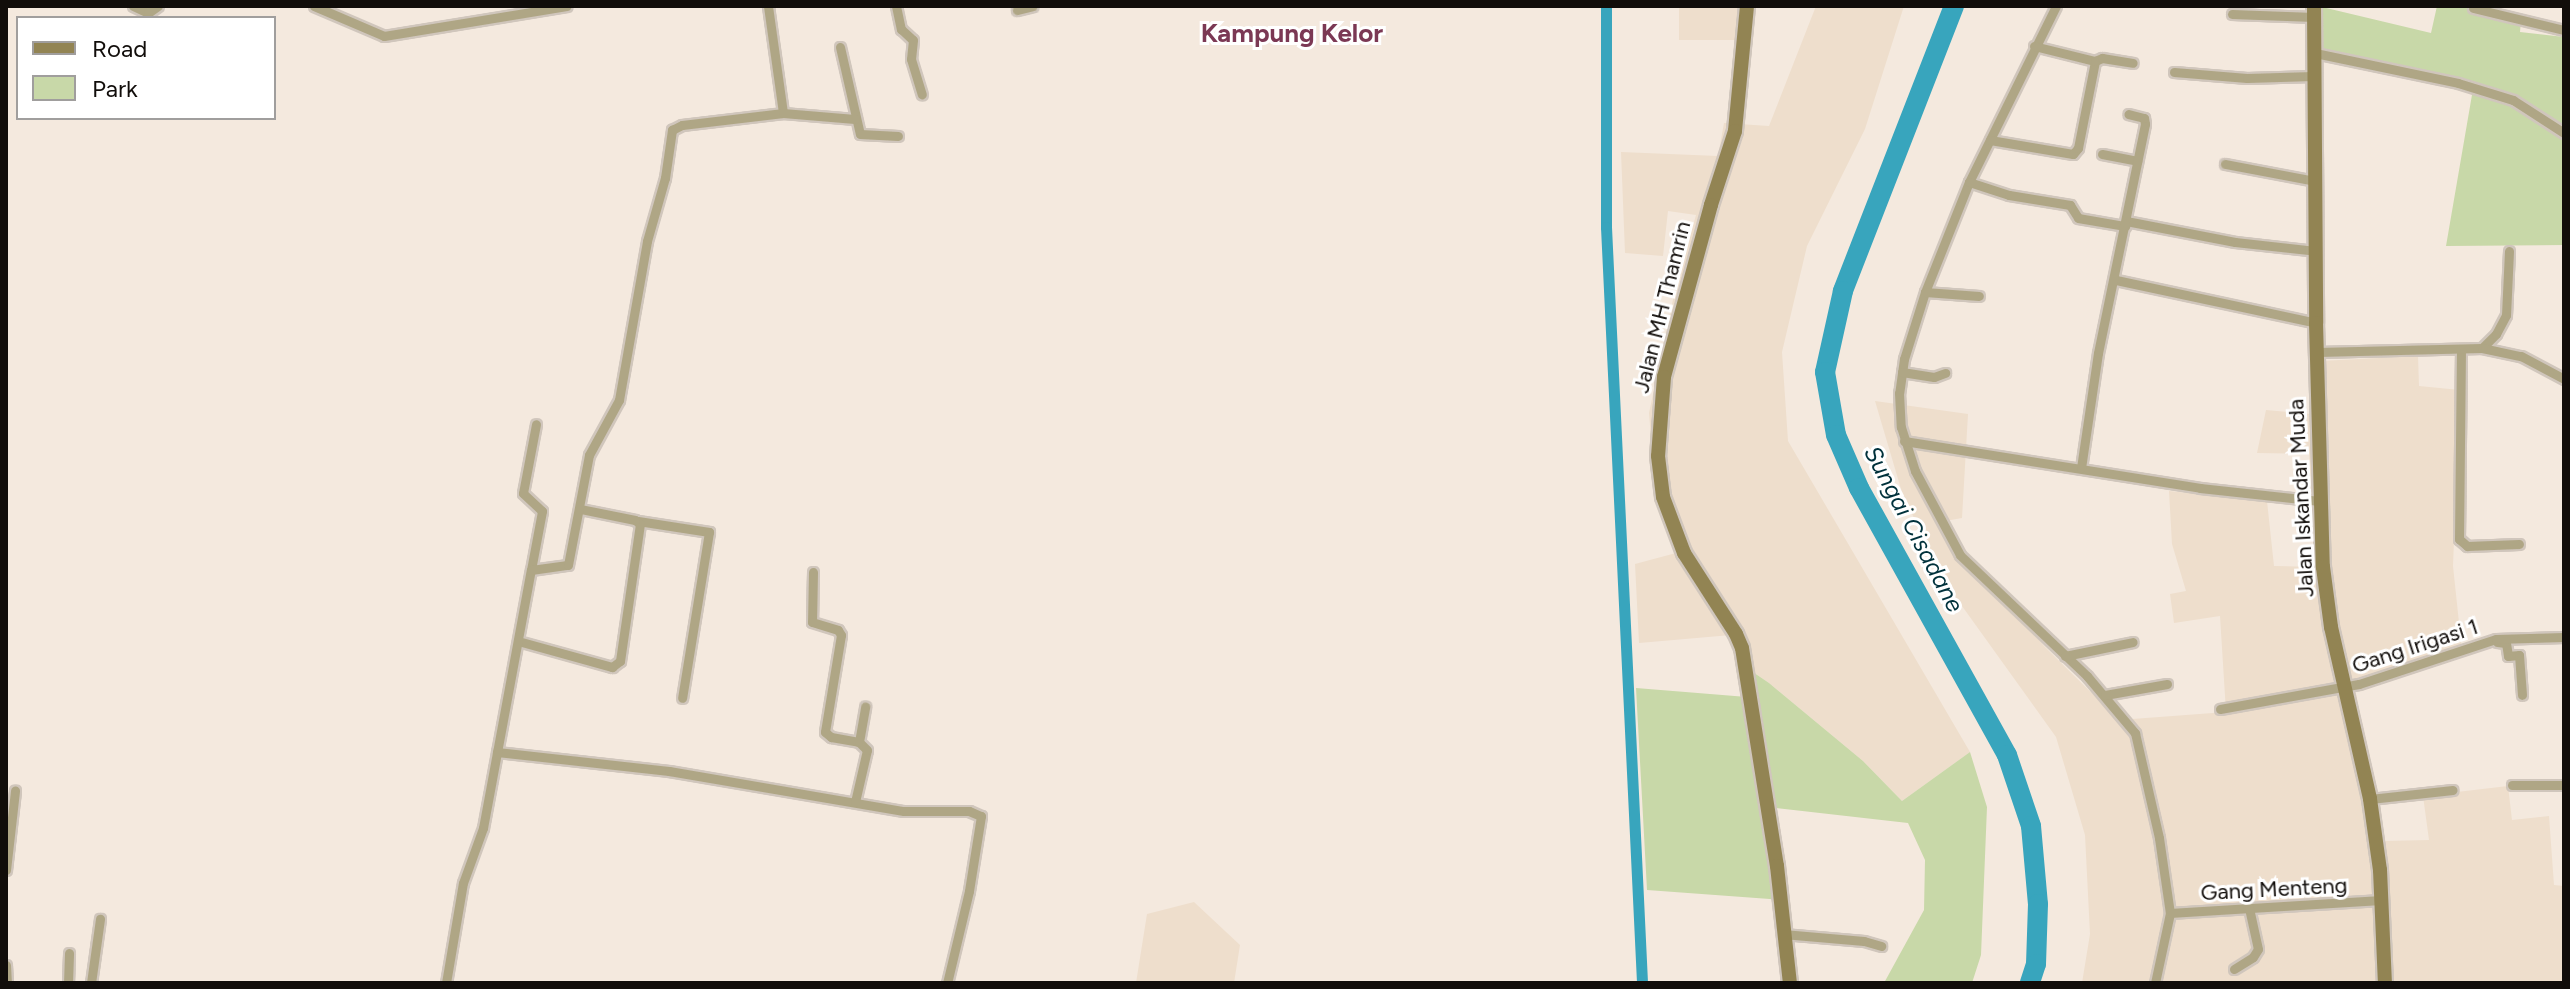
<!DOCTYPE html>
<style>
body{margin:0}
#map{position:relative;width:2570px;height:989px;overflow:hidden;background:#f4e9de;font-family:Figtree,sans-serif}
div>[style]{position:absolute}
.industrial>*{inset:0;background:#eedecc;transform-origin:0 0}
.green>*{inset:0;background:#c8d8a8}
.canal>*{height:11px;margin:-5.5px;padding:0 5.5px;transform-origin:5.5px;border-radius:5.5px;background:#38a5bd}
.river>*{height:20px;margin:-10px;padding:0 10px;transform-origin:10px;border-radius:10px;background:#38a5bd}
.roads{filter:drop-shadow(2px 0 #d0c6bc) drop-shadow(-2px 0 #d0c6bc) drop-shadow(0 2px #d0c6bc) drop-shadow(0 -2px #d0c6bc)}
.street>*{height:9px;margin:-4.5px;padding:0 4.5px;transform-origin:4.5px;border-radius:4.5px;background:#afa685}
.secondary>*{height:14px;margin:-7px;padding:0 7px;transform-origin:7px;border-radius:7px;background:#928453}
span{translate:-50% -50%;white-space:nowrap;text-align:center;line-height:1.15;-webkit-text-stroke:6px #fff;paint-order:stroke}
.street-label{font-size:22px;color:#110d0a}
.water-label{font-size:24px;color:#00313b;font-style:italic}
.quarter-label{font-size:26px;color:#7b3854;font-weight:700}
.frame{position:absolute;inset:0;border:8px solid #110d0a;pointer-events:none}
.legend{position:absolute;left:16px;top:16px;width:260px;height:104px;box-sizing:border-box;background:#fff;border:2px solid #a09e9d;margin:0;padding:10px 14px;list-style:none;font-size:24px;color:#110d0a}
.legend li{display:flex;align-items:center;gap:16px;height:40px}
.legend b{width:40px;border:2px solid #a09e9d}
</style>
<div id="map">
<div class="industrial">
<div style="left:1679px;top:6px;width:59px;height:34px"></div>
<div style="clip-path:polygon(1816px 6px,1904px 6px,1865px 129px,1807px 246px,1782px 352px,1788px 441px,1970px 752px,1902px 801px,1863px 761px,1769px 683px,1744px 666px,1731px 635px,1639px 643px,1635px 564px,1676px 553px,1656px 499px,1649px 413px,1675px 290px,1696px 215px,1668px 211px,1663px 256px,1625px 253px,1621px 152px,1718px 156px,1724px 123px,1769px 126px)"></div>
<div style="clip-path:polygon(2418px 356px,2419px 386px,2460px 390px,2453px 566px,2462px 651px,2355px 688px,2384px 841px,2429px 840px,2423px 796px,2508px 786px,2512px 820px,2549px 816px,2554px 885px,2564px 886px,2564px 983px,2082px 983px,2090px 934px,2085px 835px,2056px 737px,1939px 574px,1901px 489px,1875px 401px,1968px 414px,1962px 518px,1945px 521px,1963px 555px,2045px 647px,2119px 720px,2226px 712px,2220px 616px,2174px 623px,2170px 594px,2186px 591px,2172px 544px,2169px 491px,2267px 501px,2274px 566px,2317px 567px,2309px 454px,2257px 453px,2266px 410px,2321px 415px,2320px 361px)"></div>
<div style="clip-path:polygon(1194px 902px,1240px 945px,1234px 983px,1136px 983px,1147px 914px)"></div>
</div>
<div class="green">
<div style="clip-path:polygon(2437px 6px,2458px 6px,2521px 21px,2520px 32px,2564px 37px,2564px 245px,2446px 246px,2473px 89px,2320px 55px,2322px 7px,2431px 33px)"></div>
<div style="clip-path:polygon(1744px 666px,1769px 683px,1863px 761px,1902px 801px,1970px 752px,1987px 807px,1981px 955px,1972px 983px,1884px 983px,1924px 910px,1925px 860px,1908px 823px,1776px 808px,1785px 900px,1647px 890px,1636px 688px,1747px 697px)"></div>
</div>
<div class="canal">
<div style="left:1606px;top:6px;width:221px;rotate:90deg"></div>
<div style="left:1606px;top:227px;width:757px;rotate:87.27deg"></div>
</div>
<div class="river">
<div style="left:1954px;top:6px;width:306px;rotate:111.3deg"></div>
<div style="left:1843px;top:291px;width:83px;rotate:102.5deg"></div>
<div style="left:1825px;top:372px;width:64px;rotate:80.1deg"></div>
<div style="left:1836px;top:435px;width:58px;rotate:66.5deg"></div>
<div style="left:1859px;top:488px;width:305px;rotate:61deg"></div>
<div style="left:2007px;top:755px;width:75px;rotate:71.3deg"></div>
<div style="left:2031px;top:826px;width:78px;rotate:84.9deg"></div>
<div style="left:2038px;top:904px;width:60px;rotate:91.9deg"></div>
<div style="left:2036px;top:964px;width:20px;rotate:108deg"></div>
</div>
<div class="roads">
<div class="street">
<div style="left:133px;top:6px;width:17px;rotate:25deg"></div>
<div style="left:148px;top:13px;width:12px;rotate:-35deg"></div>
<div style="left:314px;top:6px;width:76px;rotate:23.2deg"></div>
<div style="left:384px;top:36px;width:185px;rotate:-9.3deg"></div>
<div style="left:768px;top:6px;width:108px;rotate:82deg"></div>
<div style="left:896px;top:6px;width:24px;rotate:78deg"></div>
<div style="left:901px;top:29px;width:16px;rotate:43deg"></div>
<div style="left:913px;top:40px;width:19px;rotate:96deg"></div>
<div style="left:911px;top:59px;width:37px;rotate:73deg"></div>
<div style="left:2056px;top:6px;width:196px;rotate:116.3deg"></div>
<div style="left:1969px;top:182px;width:118px;rotate:111.8deg"></div>
<div style="left:1925px;top:292px;width:70px;rotate:107.4deg"></div>
<div style="left:1904px;top:359px;width:34px;rotate:98deg"></div>
<div style="left:1899px;top:393px;width:34px;rotate:87deg"></div>
<div style="left:1901px;top:427px;width:46px;rotate:72.3deg"></div>
<div style="left:1915px;top:471px;width:95px;rotate:61.8deg"></div>
<div style="left:1960px;top:555px;width:175px;rotate:43.6deg"></div>
<div style="left:2087px;top:676px;width:75px;rotate:49.9deg"></div>
<div style="left:2135px;top:733px;width:108px;rotate:77.1deg"></div>
<div style="left:2159px;top:838px;width:76px;rotate:81.7deg"></div>
<div style="left:2170px;top:913px;width:72px;rotate:102.1deg"></div>
<div style="left:2473px;top:8px;width:94px;rotate:13.6deg"></div>
<div style="left:1017px;top:10px;width:16px;rotate:-14deg"></div>
<div style="left:2232px;top:14px;width:82px;rotate:2.1deg"></div>
<div style="left:2034px;top:46px;width:63px;rotate:13.8deg"></div>
<div style="left:840px;top:47px;width:89px;rotate:77.1deg"></div>
<div style="left:860px;top:134px;width:38px;rotate:3deg"></div>
<div style="left:2315px;top:53px;width:146px;rotate:11.8deg"></div>
<div style="left:2458px;top:83px;width:58px;rotate:17.2deg"></div>
<div style="left:2513px;top:100px;width:61px;rotate:32.9deg"></div>
<div style="left:2174px;top:72px;width:73px;rotate:4.7deg"></div>
<div style="left:2247px;top:78px;width:66px;rotate:-1.7deg"></div>
<div style="left:1990px;top:140px;width:84px;rotate:9.6deg"></div>
<div style="left:2073px;top:154px;width:8px;rotate:-50deg"></div>
<div style="left:2078px;top:148px;width:89px;rotate:-78.9deg"></div>
<div style="left:2095px;top:61px;width:8px;rotate:-23deg"></div>
<div style="left:2102px;top:58px;width:31px;rotate:9deg"></div>
<div style="left:2102px;top:154px;width:36px;rotate:11deg"></div>
<div style="left:2225px;top:164px;width:92px;rotate:10.7deg"></div>
<div style="left:1969px;top:182px;width:42px;rotate:18deg"></div>
<div style="left:2009px;top:195px;width:62px;rotate:9.3deg"></div>
<div style="left:2070px;top:205px;width:15px;rotate:58deg"></div>
<div style="left:2078px;top:218px;width:48px;rotate:9.7deg"></div>
<div style="left:2126px;top:221px;width:111px;rotate:10.9deg"></div>
<div style="left:2235px;top:242px;width:81px;rotate:6.3deg"></div>
<div style="left:2116px;top:280px;width:205px;rotate:12.1deg"></div>
<div style="left:1925px;top:292px;width:54px;rotate:4.2deg"></div>
<div style="left:2482px;top:348px;width:20px;rotate:-45deg"></div>
<div style="left:2496px;top:334px;width:21px;rotate:-62deg"></div>
<div style="left:2506px;top:315px;width:64px;rotate:-87.3deg"></div>
<div style="left:2461px;top:349px;width:190px;rotate:90.6deg"></div>
<div style="left:2459px;top:539px;width:11px;rotate:41deg"></div>
<div style="left:2467px;top:546px;width:52px;rotate:-2.2deg"></div>
<div style="left:2317px;top:352px;width:165px;rotate:-1.4deg"></div>
<div style="left:2482px;top:348px;width:40px;rotate:12deg"></div>
<div style="left:2521px;top:356px;width:49px;rotate:28.1deg"></div>
<div style="left:1902px;top:372px;width:32px;rotate:9deg"></div>
<div style="left:1934px;top:377px;width:12px;rotate:-20deg"></div>
<div style="left:1904px;top:441px;width:300px;rotate:9deg"></div>
<div style="left:2200px;top:488px;width:120px;rotate:6.2deg"></div>
<div style="left:2081px;top:468px;width:116px;rotate:-81.6deg"></div>
<div style="left:2098px;top:353px;width:234px;rotate:-78.4deg"></div>
<div style="left:2145px;top:124px;width:6px;rotate:-99deg"></div>
<div style="left:2144px;top:118px;width:16px;rotate:-166deg"></div>
<div style="left:638px;top:521px;width:72px;rotate:8.8deg"></div>
<div style="left:709px;top:532px;width:168px;rotate:99.2deg"></div>
<div style="left:531px;top:570px;width:60px;rotate:-79.4deg"></div>
<div style="left:542px;top:511px;width:26px;rotate:-137deg"></div>
<div style="left:523px;top:493px;width:70px;rotate:-79.3deg"></div>
<div style="left:813px;top:572px;width:50px;rotate:91.1deg"></div>
<div style="left:812px;top:622px;width:27px;rotate:17deg"></div>
<div style="left:838px;top:630px;width:6px;rotate:59deg"></div>
<div style="left:841px;top:635px;width:98px;rotate:99.4deg"></div>
<div style="left:825px;top:732px;width:8px;rotate:40deg"></div>
<div style="left:831px;top:737px;width:28px;rotate:10deg"></div>
<div style="left:518px;top:641px;width:98px;rotate:15.5deg"></div>
<div style="left:612px;top:667px;width:10px;rotate:-37deg"></div>
<div style="left:620px;top:661px;width:138px;rotate:-81.7deg"></div>
<div style="left:640px;top:524px;width:6px;rotate:-141deg"></div>
<div style="left:635px;top:520px;width:55px;rotate:-168.5deg"></div>
<div style="left:2497px;top:642px;width:9px;rotate:6deg"></div>
<div style="left:2506px;top:643px;width:13px;rotate:81deg"></div>
<div style="left:2508px;top:656px;width:11px;rotate:-5deg"></div>
<div style="left:2519px;top:655px;width:40px;rotate:85.7deg"></div>
<div style="left:2065px;top:656px;width:69px;rotate:-11.6deg"></div>
<div style="left:2105px;top:695px;width:63px;rotate:-10.1deg"></div>
<div style="left:2220px;top:709px;width:141px;rotate:-10.2deg"></div>
<div style="left:2359px;top:684px;width:144px;rotate:-18.2deg"></div>
<div style="left:2496px;top:639px;width:68px;rotate:-1.7deg"></div>
<div style="left:497px;top:752px;width:173px;rotate:6.3deg"></div>
<div style="left:669px;top:771px;width:238px;rotate:9.7deg"></div>
<div style="left:904px;top:811px;width:65px"></div>
<div style="left:969px;top:811px;width:13px;rotate:23deg"></div>
<div style="left:981px;top:816px;width:76px;rotate:99.1deg"></div>
<div style="left:969px;top:891px;width:95px;rotate:103.4deg"></div>
<div style="left:2512px;top:785px;width:52px"></div>
<div style="left:2370px;top:799px;width:83px;rotate:-6.2deg"></div>
<div style="left:855px;top:802px;width:53px;rotate:-77deg"></div>
<div style="left:867px;top:750px;width:11px;rotate:-135deg"></div>
<div style="left:859px;top:742px;width:36px;rotate:-80deg"></div>
<div style="left:6px;top:870px;width:80px;rotate:-83.5deg"></div>
<div style="left:2170px;top:913px;width:211px;rotate:-3.5deg"></div>
<div style="left:1783px;top:934px;width:81px;rotate:4.9deg"></div>
<div style="left:1864px;top:941px;width:18px;rotate:16deg"></div>
<div style="left:6px;top:965px;width:18px;rotate:87deg"></div>
<div style="left:2234px;top:969px;width:22px;rotate:-32deg"></div>
<div style="left:2253px;top:957px;width:9px;rotate:-58deg"></div>
<div style="left:2258px;top:949px;width:42px;rotate:-102.4deg"></div>
<div style="left:68px;top:983px;width:30px;rotate:-88deg"></div>
<div style="left:91px;top:983px;width:65px;rotate:-82deg"></div>
<div style="left:446px;top:983px;width:101px;rotate:-80.4deg"></div>
<div style="left:463px;top:883px;width:59px;rotate:-70deg"></div>
<div style="left:483px;top:828px;width:262px;rotate:-79.5deg"></div>
<div style="left:531px;top:570px;width:37px;rotate:-8deg"></div>
<div style="left:568px;top:565px;width:112px;rotate:-79.2deg"></div>
<div style="left:589px;top:455px;width:63px;rotate:-61.4deg"></div>
<div style="left:619px;top:400px;width:161px;rotate:-80deg"></div>
<div style="left:647px;top:241px;width:66px;rotate:-74.1deg"></div>
<div style="left:665px;top:178px;width:49px;rotate:-81.7deg"></div>
<div style="left:672px;top:130px;width:11px;rotate:-27deg"></div>
<div style="left:682px;top:125px;width:102px;rotate:-6.8deg"></div>
<div style="left:783px;top:113px;width:72px;rotate:4.8deg"></div>
</div>
<div class="secondary">
<div style="left:1747px;top:6px;width:126px;rotate:95.5deg"></div>
<div style="left:1735px;top:131px;width:78px;rotate:108deg"></div>
<div style="left:1711px;top:205px;width:178px;rotate:105.3deg"></div>
<div style="left:1664px;top:377px;width:79px;rotate:94.3deg"></div>
<div style="left:1658px;top:456px;width:41px;rotate:83deg"></div>
<div style="left:1663px;top:497px;width:60px;rotate:69.4deg"></div>
<div style="left:1684px;top:553px;width:96px;rotate:57.3deg"></div>
<div style="left:1736px;top:634px;width:15px;rotate:67deg"></div>
<div style="left:1742px;top:648px;width:221px;rotate:80.9deg"></div>
<div style="left:1777px;top:866px;width:118px;rotate:83.7deg"></div>
<div style="left:2314px;top:6px;width:317px;rotate:89.6deg"></div>
<div style="left:2316px;top:323px;width:244px;rotate:88.4deg"></div>
<div style="left:2323px;top:567px;width:61px;rotate:82.4deg"></div>
<div style="left:2331px;top:627px;width:176px;rotate:77.2deg"></div>
<div style="left:2370px;top:799px;width:72px;rotate:82deg"></div>
<div style="left:2380px;top:870px;width:113px;rotate:87.5deg"></div>
</div>
</div>
<div class="street-label">
<span style="left:1662px;top:307px;rotate:-76deg">Jalan MH Thamrin</span>
<span style="left:2301px;top:498px;rotate:-93deg">Jalan Iskandar Muda</span>
<span style="left:2415px;top:646px;rotate:-18deg">Gang Irigasi 1</span>
<span style="left:2274px;top:889px;rotate:-3deg">Gang Menteng</span>
</div>
<div class="water-label">
<span style="left:1914px;top:529px;rotate:62deg">Sungai Cisadane</span>
</div>
<div class="quarter-label">
<span style="left:1292px;top:34px">Kampung Kelor</span>
</div>
<div class="frame"></div>
<ul class="legend">
<li><b style="height:10px;background:#928453"></b>Road</li>
<li><b style="height:22px;background:#c8d8a8"></b>Park</li>
</ul>
</div>
